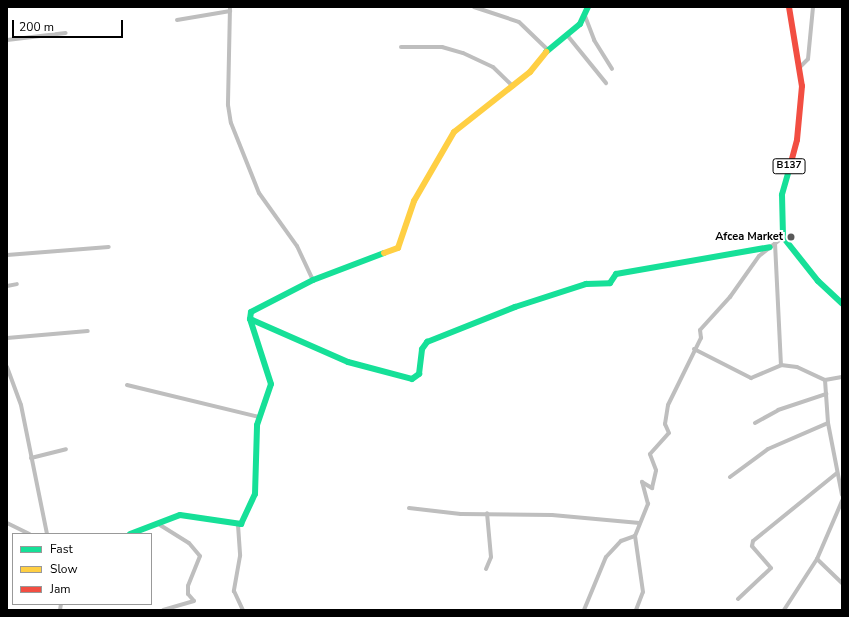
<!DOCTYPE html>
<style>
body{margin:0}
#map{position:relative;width:849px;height:617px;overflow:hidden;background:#fff;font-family:"Nunito Sans",sans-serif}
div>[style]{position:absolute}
.street>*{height:4px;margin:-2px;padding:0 2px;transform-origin:2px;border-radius:2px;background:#bebebe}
.fast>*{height:6px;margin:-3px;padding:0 3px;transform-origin:3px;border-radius:3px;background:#16e098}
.slow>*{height:6px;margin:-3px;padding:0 3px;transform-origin:3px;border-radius:3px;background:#ffcf43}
.jam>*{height:6px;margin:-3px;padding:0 3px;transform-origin:3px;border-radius:3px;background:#f24e42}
.dots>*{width:11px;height:11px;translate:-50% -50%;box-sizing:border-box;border:2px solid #fff;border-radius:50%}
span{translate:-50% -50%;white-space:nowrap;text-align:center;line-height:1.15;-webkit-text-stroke:4px #fff;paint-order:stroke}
.shield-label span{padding:1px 3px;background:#fff;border:1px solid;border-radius:3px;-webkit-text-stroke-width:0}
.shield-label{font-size:10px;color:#000;font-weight:700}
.poi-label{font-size:11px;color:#000;font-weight:700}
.right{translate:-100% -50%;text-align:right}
.frame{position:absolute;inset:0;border:8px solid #000;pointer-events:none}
.legend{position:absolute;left:12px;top:533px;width:140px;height:72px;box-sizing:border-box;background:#fff;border:1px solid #999;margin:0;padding:5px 7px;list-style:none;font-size:12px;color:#000}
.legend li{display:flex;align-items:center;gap:8px;height:20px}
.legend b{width:20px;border:1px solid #999}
.scale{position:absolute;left:12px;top:20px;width:111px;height:18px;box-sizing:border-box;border:2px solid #000;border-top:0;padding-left:5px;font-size:12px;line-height:14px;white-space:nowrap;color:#000;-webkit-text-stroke:3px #fff;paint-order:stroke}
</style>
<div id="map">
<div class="street">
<div style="left:230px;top:7px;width:98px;rotate:91.2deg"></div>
<div style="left:228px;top:105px;width:18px;rotate:81deg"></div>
<div style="left:231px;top:123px;width:75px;rotate:68.2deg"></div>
<div style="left:259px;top:193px;width:65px;rotate:54.4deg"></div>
<div style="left:297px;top:246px;width:38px;rotate:65deg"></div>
<div style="left:474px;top:7px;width:47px;rotate:18.4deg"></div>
<div style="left:519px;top:22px;width:40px;rotate:44deg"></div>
<div style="left:585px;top:16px;width:26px;rotate:69deg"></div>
<div style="left:594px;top:40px;width:34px;rotate:58deg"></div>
<div style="left:177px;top:20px;width:54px;rotate:-9.6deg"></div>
<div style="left:567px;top:35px;width:62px;rotate:50.9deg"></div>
<div style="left:7px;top:40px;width:59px;rotate:-6.8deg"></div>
<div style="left:401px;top:47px;width:41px"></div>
<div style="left:442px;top:47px;width:22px;rotate:16deg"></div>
<div style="left:463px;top:53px;width:33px;rotate:25deg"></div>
<div style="left:493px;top:67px;width:28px;rotate:44deg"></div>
<div style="left:800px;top:67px;width:11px;rotate:-45deg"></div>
<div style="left:808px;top:59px;width:52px;rotate:-84.5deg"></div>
<div style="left:775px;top:243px;width:122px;rotate:87.2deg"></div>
<div style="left:7px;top:255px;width:102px;rotate:-4.5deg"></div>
<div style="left:7px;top:286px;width:10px;rotate:-11deg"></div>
<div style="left:7px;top:338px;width:81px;rotate:-4.9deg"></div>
<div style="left:694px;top:349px;width:64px;rotate:27deg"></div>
<div style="left:751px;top:378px;width:33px;rotate:-23deg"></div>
<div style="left:781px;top:365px;width:16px;rotate:7deg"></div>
<div style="left:797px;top:367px;width:31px;rotate:25deg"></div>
<div style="left:825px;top:380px;width:17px;rotate:-10deg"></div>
<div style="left:7px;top:367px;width:40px;rotate:69.8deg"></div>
<div style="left:21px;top:405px;width:132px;rotate:78.6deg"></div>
<div style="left:825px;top:380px;width:43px;rotate:86deg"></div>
<div style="left:828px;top:423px;width:73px;rotate:79deg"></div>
<div style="left:127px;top:385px;width:136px;rotate:13.6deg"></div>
<div style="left:755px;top:423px;width:26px;rotate:-29deg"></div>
<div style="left:778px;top:410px;width:51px;rotate:-18.4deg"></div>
<div style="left:31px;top:458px;width:36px;rotate:-14deg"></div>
<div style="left:730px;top:477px;width:47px;rotate:-36.4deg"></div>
<div style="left:768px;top:449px;width:65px;rotate:-23.4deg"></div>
<div style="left:409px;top:508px;width:52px;rotate:6.6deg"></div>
<div style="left:461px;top:514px;width:91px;rotate:0.6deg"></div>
<div style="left:552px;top:515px;width:88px;rotate:5.2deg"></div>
<div style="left:7px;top:523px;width:25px;rotate:26deg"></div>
<div style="left:160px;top:525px;width:34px;rotate:32deg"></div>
<div style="left:189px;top:543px;width:17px;rotate:50deg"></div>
<div style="left:200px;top:556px;width:32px;rotate:112deg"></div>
<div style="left:188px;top:586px;width:8px;rotate:90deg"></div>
<div style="left:188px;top:594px;width:9px;rotate:49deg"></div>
<div style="left:194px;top:601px;width:32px;rotate:164deg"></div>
<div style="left:238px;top:525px;width:31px;rotate:86deg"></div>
<div style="left:240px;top:556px;width:36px;rotate:100deg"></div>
<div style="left:234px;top:591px;width:21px;rotate:65deg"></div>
<div style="left:817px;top:559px;width:35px;rotate:44deg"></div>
<div style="left:486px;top:569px;width:13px;rotate:-67deg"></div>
<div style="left:491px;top:557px;width:44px;rotate:-95.2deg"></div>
<div style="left:738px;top:599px;width:45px;rotate:-43.2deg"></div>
<div style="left:771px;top:568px;width:29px;rotate:-131deg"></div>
<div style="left:752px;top:546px;width:5px;rotate:-79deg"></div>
<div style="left:753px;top:541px;width:108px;rotate:-39deg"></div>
<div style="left:60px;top:610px;width:6px;rotate:-81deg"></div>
<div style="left:584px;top:610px;width:57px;rotate:-67.5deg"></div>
<div style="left:606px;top:557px;width:22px;rotate:-47deg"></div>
<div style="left:621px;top:541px;width:15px;rotate:-20deg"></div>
<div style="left:636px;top:610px;width:19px;rotate:-69deg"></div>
<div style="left:643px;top:592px;width:57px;rotate:-98.1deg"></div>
<div style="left:635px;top:536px;width:35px;rotate:-68deg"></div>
<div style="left:648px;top:504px;width:23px;rotate:-105deg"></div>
<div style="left:642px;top:482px;width:12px;rotate:31deg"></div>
<div style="left:652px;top:488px;width:18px;rotate:-77deg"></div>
<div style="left:656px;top:470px;width:17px;rotate:-111deg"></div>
<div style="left:650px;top:454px;width:28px;rotate:-48deg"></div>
<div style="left:669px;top:433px;width:10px;rotate:-114deg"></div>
<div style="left:665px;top:424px;width:19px;rotate:-81deg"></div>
<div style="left:668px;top:405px;width:75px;rotate:-63.8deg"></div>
<div style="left:701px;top:338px;width:8px;rotate:-97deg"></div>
<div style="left:700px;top:330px;width:45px;rotate:-47.7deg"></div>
<div style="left:730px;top:297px;width:50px;rotate:-54.7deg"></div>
<div style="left:759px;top:256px;width:31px;rotate:-38deg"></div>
<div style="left:784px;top:610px;width:61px;rotate:-57.1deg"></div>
<div style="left:817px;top:559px;width:63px;rotate:-66.7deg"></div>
</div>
<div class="fast">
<div style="left:546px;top:52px;width:44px;rotate:-39.5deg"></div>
<div style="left:580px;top:24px;width:19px;rotate:-65deg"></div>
<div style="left:791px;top:163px;width:33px;rotate:106deg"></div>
<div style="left:782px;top:195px;width:42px;rotate:88.6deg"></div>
<div style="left:783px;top:237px;width:56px;rotate:51.5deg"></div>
<div style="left:818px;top:281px;width:33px;rotate:43deg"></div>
<div style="left:250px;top:319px;width:107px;rotate:23.7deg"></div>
<div style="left:348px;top:362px;width:66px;rotate:14.9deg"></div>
<div style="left:412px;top:379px;width:9px;rotate:-36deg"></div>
<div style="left:419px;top:374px;width:25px;rotate:-83deg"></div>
<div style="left:422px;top:349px;width:9px;rotate:-54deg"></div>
<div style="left:427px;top:342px;width:95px;rotate:-21.7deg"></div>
<div style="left:515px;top:307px;width:75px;rotate:-17.9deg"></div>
<div style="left:586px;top:284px;width:24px;rotate:-2deg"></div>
<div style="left:610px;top:283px;width:11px;rotate:-56deg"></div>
<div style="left:616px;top:274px;width:156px;rotate:-9.9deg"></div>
<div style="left:130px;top:534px;width:53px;rotate:-20.8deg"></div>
<div style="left:180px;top:515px;width:62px;rotate:8.4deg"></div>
<div style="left:241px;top:524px;width:33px;rotate:-65deg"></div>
<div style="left:255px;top:494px;width:69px;rotate:-88.3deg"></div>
<div style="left:257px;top:425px;width:43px;rotate:-71.1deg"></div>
<div style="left:271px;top:384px;width:68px;rotate:-107.9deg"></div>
<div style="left:250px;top:319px;width:7px;rotate:-82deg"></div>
<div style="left:251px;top:312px;width:70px;rotate:-27.3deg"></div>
<div style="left:313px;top:280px;width:76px;rotate:-20.8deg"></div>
</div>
<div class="slow">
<div style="left:384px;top:253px;width:15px;rotate:-20deg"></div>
<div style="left:398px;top:248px;width:50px;rotate:-71.2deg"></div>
<div style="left:414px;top:201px;width:80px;rotate:-59.9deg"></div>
<div style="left:454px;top:132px;width:97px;rotate:-38.3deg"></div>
<div style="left:530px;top:72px;width:26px;rotate:-51deg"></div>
</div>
<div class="jam">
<div style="left:789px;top:7px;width:80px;rotate:80.7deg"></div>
<div style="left:802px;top:86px;width:54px;rotate:95.3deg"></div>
<div style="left:797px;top:140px;width:24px;rotate:105deg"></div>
</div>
<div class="dots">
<div style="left:791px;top:237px;background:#595959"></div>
</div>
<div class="shield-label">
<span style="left:789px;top:166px">B137</span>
</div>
<div class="poi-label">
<span class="right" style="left:783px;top:237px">Afcea Market</span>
</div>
<div class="frame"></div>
<ul class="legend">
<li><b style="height:5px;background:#16e098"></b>Fast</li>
<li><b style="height:5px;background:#ffcf43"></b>Slow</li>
<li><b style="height:5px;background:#f24e42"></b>Jam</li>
</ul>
<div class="scale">200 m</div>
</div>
